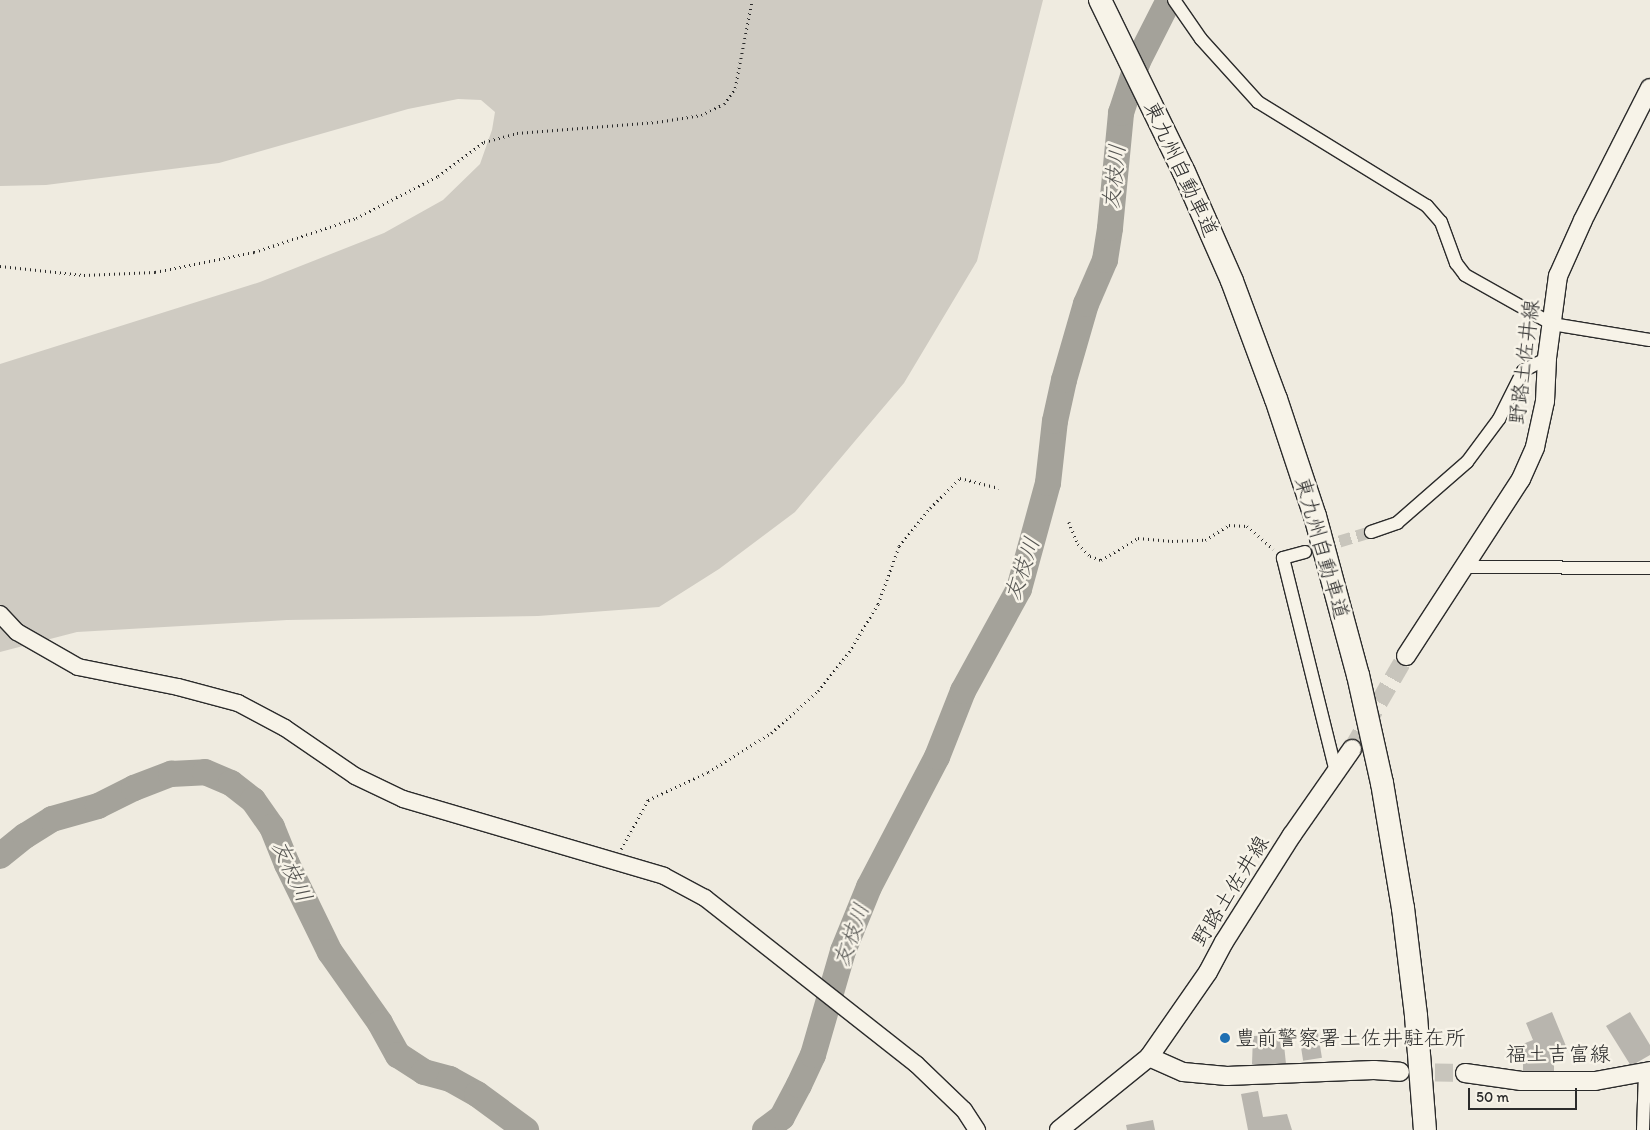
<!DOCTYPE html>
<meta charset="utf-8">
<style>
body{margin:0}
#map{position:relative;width:1650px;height:1130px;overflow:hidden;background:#efebe0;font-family:Itim,"Klee One",sans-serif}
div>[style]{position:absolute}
.green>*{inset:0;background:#cfcbc2}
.river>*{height:26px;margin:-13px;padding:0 13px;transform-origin:13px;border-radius:13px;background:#a4a29a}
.building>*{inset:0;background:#b8b5ae;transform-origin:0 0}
.minor-tunnel>*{height:12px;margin-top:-6px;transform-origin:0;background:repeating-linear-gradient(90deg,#c8c5bc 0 12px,transparent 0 18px)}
.secondary-tunnel>*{height:18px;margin-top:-9px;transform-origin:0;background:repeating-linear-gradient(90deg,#c8c5bc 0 18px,transparent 0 27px)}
.path>*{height:2.5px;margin-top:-1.25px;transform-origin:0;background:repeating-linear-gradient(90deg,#2b2b2b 0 1px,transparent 0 5px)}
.roads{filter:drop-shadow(1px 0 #2b2b2b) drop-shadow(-1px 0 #2b2b2b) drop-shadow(0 1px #2b2b2b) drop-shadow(0 -1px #2b2b2b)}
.minor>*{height:12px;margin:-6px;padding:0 6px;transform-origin:6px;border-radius:6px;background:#f7f3e8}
.tertiary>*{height:16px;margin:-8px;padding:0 8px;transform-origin:8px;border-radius:8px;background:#f7f3e8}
.secondary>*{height:18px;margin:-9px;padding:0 9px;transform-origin:9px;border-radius:9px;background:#f7f3e8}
.motorway>*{height:22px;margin:-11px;padding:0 11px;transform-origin:11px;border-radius:11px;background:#f7f3e8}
.dots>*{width:14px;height:14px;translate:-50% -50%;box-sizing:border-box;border:2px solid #f7f3e8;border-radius:50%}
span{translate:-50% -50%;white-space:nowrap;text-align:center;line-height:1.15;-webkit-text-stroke:5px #f7f3e8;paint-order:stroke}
.street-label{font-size:21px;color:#2b2b2b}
.poi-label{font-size:21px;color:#2b2b2b}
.left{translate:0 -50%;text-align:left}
.water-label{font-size:22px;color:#555552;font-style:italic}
.scale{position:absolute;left:1468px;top:1088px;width:109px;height:22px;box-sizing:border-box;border:2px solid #2b2b2b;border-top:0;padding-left:6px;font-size:15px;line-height:18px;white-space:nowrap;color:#2b2b2b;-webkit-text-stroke:4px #f7f3e8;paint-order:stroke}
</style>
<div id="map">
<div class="green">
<div style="clip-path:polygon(0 0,1043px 0,977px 261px,904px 383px,795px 512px,719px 569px,659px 607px,538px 616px,287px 620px,77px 632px,0 652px,0 364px,260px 282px,384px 233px,443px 200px,480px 164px,492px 130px,495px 112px,481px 100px,458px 99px,408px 109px,219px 163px,46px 185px,0 186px)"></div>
</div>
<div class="river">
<div style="left:0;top:856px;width:32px;rotate:-39deg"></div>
<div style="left:25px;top:836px;width:32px;rotate:-32deg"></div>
<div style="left:52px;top:819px;width:48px;rotate:-15.8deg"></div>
<div style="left:98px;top:806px;width:40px;rotate:-26.6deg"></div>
<div style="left:134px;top:788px;width:40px;rotate:-21deg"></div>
<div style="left:171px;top:774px;width:34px;rotate:-3deg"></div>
<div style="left:205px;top:772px;width:28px;rotate:23deg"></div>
<div style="left:231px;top:783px;width:28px;rotate:38deg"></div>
<div style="left:253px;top:800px;width:33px;rotate:55deg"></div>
<div style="left:272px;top:827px;width:40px;rotate:68deg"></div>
<div style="left:287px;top:864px;width:98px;rotate:64deg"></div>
<div style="left:330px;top:952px;width:87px;rotate:54.8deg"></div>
<div style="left:380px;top:1023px;width:37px;rotate:61deg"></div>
<div style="left:398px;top:1055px;width:31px;rotate:33deg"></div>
<div style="left:424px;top:1072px;width:27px;rotate:15deg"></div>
<div style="left:450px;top:1079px;width:31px;rotate:29deg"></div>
<div style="left:477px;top:1094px;width:61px;rotate:36.3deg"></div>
<div style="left:765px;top:1130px;width:21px;rotate:-37deg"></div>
<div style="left:782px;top:1117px;width:36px;rotate:-62deg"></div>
<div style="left:799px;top:1085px;width:33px;rotate:-65deg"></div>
<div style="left:813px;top:1055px;width:108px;rotate:-73.9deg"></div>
<div style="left:843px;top:951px;width:69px;rotate:-67.9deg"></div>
<div style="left:869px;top:887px;width:147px;rotate:-62.4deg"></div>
<div style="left:937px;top:757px;width:71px;rotate:-68.5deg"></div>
<div style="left:963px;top:691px;width:116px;rotate:-61.2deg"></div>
<div style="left:1019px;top:589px;width:110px;rotate:-74.7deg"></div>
<div style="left:1048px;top:483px;width:62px;rotate:-83.6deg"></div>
<div style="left:1055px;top:421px;width:42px;rotate:-77.6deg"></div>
<div style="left:1064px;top:380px;width:79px;rotate:-73.9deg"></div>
<div style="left:1086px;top:304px;width:48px;rotate:-66.6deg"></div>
<div style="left:1105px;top:260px;width:32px;rotate:-81deg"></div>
<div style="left:1110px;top:228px;width:116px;rotate:-84.5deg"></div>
<div style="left:1121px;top:113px;width:55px;rotate:-71.9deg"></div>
<div style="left:1138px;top:61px;width:68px;rotate:-63.1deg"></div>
</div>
<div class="building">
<div style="clip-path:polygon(1552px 1012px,1568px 1051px,1554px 1050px,1554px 1075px,1523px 1075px,1523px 1044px,1533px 1040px,1526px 1023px)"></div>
<div style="clip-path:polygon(1630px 1012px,1650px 1045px,1650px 1055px,1631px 1066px,1606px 1026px)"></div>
<div style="left:1318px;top:1033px;width:25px;height:19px;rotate:81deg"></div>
<div style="clip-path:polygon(1283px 1035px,1286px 1064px,1252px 1064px,1253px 1036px)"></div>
<div style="clip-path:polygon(1258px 1091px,1263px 1117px,1287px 1114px,1292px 1130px,1248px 1130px,1241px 1094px)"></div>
<div style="clip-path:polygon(1153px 1120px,1155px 1130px,1127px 1130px,1126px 1125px)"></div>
</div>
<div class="minor-tunnel">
<div style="left:1305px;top:552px;width:69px;rotate:-16.9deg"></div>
</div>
<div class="secondary-tunnel">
<div style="left:1352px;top:749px;width:108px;rotate:-59.9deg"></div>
<div style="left:1408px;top:1072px;width:57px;rotate:1deg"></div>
</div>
<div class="path">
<div style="left:0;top:266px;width:84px;rotate:6.1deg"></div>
<div style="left:84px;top:275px;width:71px;rotate:-2.4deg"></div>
<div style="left:155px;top:272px;width:101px;rotate:-11.4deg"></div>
<div style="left:254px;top:252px;width:108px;rotate:-18.4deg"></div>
<div style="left:356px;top:218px;width:92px;rotate:-27.1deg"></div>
<div style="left:438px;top:176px;width:57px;rotate:-36.5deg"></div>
<div style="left:484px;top:142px;width:34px;rotate:-15deg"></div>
<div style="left:517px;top:133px;width:140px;rotate:-4.5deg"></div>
<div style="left:657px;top:122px;width:45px;rotate:-9deg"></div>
<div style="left:701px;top:115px;width:25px;rotate:-26deg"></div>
<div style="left:724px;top:104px;width:19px;rotate:-55deg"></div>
<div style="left:735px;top:88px;width:90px;rotate:-79.1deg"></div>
<div style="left:1069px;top:522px;width:24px;rotate:68deg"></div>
<div style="left:1078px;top:544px;width:17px;rotate:45deg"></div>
<div style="left:1090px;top:556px;width:12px;rotate:20deg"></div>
<div style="left:1101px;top:560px;width:43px;rotate:-30.7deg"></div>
<div style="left:1138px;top:538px;width:34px;rotate:5deg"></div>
<div style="left:1172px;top:541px;width:33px;rotate:-2deg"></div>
<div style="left:1205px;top:540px;width:28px;rotate:-32deg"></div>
<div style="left:1229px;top:525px;width:18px;rotate:3deg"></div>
<div style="left:1247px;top:526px;width:35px;rotate:41deg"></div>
<div style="left:621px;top:849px;width:56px;rotate:-61.1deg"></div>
<div style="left:648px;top:800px;width:66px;rotate:-25deg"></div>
<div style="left:708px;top:772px;width:74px;rotate:-31.8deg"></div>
<div style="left:771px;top:733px;width:63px;rotate:-41.8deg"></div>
<div style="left:818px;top:691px;width:50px;rotate:-51.5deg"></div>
<div style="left:849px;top:652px;width:56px;rotate:-58.9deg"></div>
<div style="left:878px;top:604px;width:62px;rotate:-70.1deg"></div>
<div style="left:899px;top:546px;width:49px;rotate:-50.8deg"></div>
<div style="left:930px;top:508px;width:42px;rotate:-45deg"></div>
<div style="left:960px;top:478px;width:40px;rotate:14.4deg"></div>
</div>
<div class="roads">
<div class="minor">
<div style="left:1174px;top:0;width:47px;rotate:55.3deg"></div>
<div style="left:1201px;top:39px;width:85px;rotate:47.9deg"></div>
<div style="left:1258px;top:102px;width:198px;rotate:31.6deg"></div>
<div style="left:1427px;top:206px;width:21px;rotate:49deg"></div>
<div style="left:1441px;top:222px;width:44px;rotate:69.9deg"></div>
<div style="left:1456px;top:263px;width:15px;rotate:53deg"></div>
<div style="left:1465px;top:275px;width:100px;rotate:29.4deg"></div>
<div style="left:1552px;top:324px;width:99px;rotate:9.3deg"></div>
<div style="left:1371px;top:532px;width:28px;rotate:-19deg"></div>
<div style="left:1397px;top:523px;width:93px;rotate:-41.1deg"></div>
<div style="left:1467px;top:462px;width:54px;rotate:-53.3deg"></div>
<div style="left:1499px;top:419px;width:54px;rotate:-63.4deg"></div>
<div style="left:1523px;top:371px;width:27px;rotate:-28deg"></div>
<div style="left:1305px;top:552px;width:23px;rotate:165deg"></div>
<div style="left:1283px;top:558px;width:220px;rotate:76.1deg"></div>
<div style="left:1465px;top:567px;width:185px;rotate:0.3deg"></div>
<div style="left:1643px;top:1130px;width:58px;rotate:-88deg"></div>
</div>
<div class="tertiary">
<div style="left:0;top:614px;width:25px;rotate:47deg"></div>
<div style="left:17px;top:632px;width:70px;rotate:29.8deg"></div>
<div style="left:78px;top:667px;width:102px;rotate:11.3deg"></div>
<div style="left:178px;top:687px;width:62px;rotate:14.9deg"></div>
<div style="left:238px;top:703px;width:53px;rotate:28deg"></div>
<div style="left:285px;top:728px;width:85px;rotate:34.4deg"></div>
<div style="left:355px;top:776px;width:53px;rotate:25.6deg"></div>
<div style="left:403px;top:799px;width:272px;rotate:16.4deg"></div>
<div style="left:664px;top:876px;width:47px;rotate:28.2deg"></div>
<div style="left:705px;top:898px;width:268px;rotate:38.2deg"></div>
<div style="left:916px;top:1064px;width:66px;rotate:43.8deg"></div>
<div style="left:964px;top:1110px;width:24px;rotate:57deg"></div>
</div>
<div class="secondary">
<div style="left:1406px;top:656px;width:211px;rotate:-57deg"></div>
<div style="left:1521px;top:479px;width:35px;rotate:-66deg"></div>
<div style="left:1535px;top:447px;width:47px;rotate:-77.7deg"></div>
<div style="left:1545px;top:401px;width:43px;rotate:-87.3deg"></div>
<div style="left:1547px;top:358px;width:83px;rotate:-82.4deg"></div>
<div style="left:1558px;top:276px;width:61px;rotate:-65.9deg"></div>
<div style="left:1583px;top:220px;width:148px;rotate:-63.1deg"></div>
<div style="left:1149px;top:1057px;width:103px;rotate:-55.2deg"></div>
<div style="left:1208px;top:972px;width:34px;rotate:-62deg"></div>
<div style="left:1224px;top:942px;width:127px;rotate:-57.6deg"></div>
<div style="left:1292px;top:835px;width:105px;rotate:-55.1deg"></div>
<div style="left:1465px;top:1073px;width:57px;rotate:8.1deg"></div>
<div style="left:1521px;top:1081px;width:74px"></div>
<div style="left:1595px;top:1081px;width:56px;rotate:-10.3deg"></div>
<div style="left:1059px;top:1130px;width:116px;rotate:-39deg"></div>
<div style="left:1149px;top:1057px;width:37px;rotate:24deg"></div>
<div style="left:1183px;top:1072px;width:44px;rotate:5.2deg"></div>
<div style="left:1227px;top:1076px;width:147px;rotate:-2.3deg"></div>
<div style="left:1374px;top:1070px;width:26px;rotate:4deg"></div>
</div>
<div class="motorway">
<div style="left:1100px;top:0;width:191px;rotate:64deg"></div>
<div style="left:1184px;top:172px;width:119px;rotate:66.2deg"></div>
<div style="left:1232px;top:281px;width:126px;rotate:69.6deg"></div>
<div style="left:1276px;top:399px;width:123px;rotate:71.6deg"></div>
<div style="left:1315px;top:516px;width:165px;rotate:74.9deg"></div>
<div style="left:1358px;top:675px;width:111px;rotate:77.5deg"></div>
<div style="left:1382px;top:783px;width:127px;rotate:80.5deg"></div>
<div style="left:1403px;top:908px;width:109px;rotate:83.1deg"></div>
<div style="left:1416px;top:1016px;width:114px;rotate:85.5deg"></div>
</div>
</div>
<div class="dots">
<div style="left:1225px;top:1038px;background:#1f6fb2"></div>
</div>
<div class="street-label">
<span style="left:1181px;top:169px;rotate:65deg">東九州自動車道</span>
<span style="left:1524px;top:362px;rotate:-83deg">野路土佐井線</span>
<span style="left:1322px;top:548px;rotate:74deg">東九州自動車道</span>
<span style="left:1230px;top:891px;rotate:-58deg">野路土佐井線</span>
<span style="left:1558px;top:1054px">福土吉富線</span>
</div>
<div class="poi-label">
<span class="left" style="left:1235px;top:1038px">豊前警察署土佐井駐在所</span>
</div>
<div class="water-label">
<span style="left:1114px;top:177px;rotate:-84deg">友枝川</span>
<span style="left:1022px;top:569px;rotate:-71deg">友枝川</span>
<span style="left:292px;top:871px;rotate:65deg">友枝川</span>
<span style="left:851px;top:935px;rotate:-70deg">友枝川</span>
</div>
<div class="scale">50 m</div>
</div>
